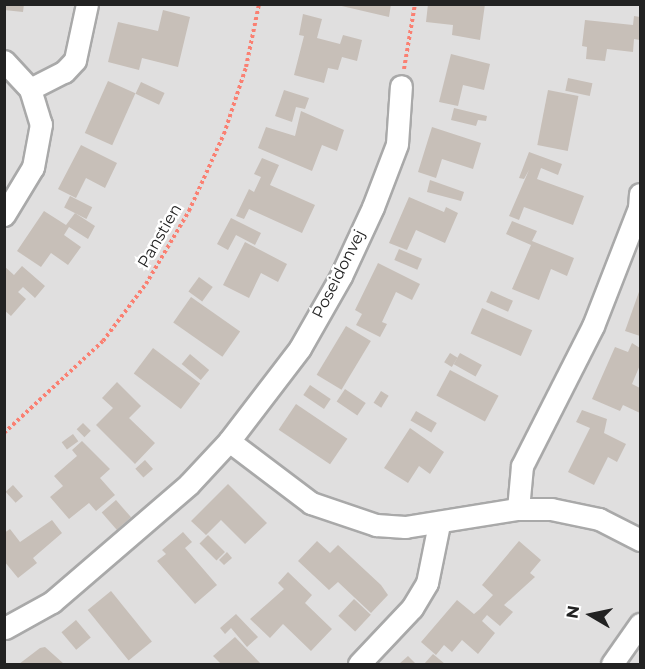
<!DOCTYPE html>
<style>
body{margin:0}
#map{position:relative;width:645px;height:669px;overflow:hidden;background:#f2efe9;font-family:Montserrat,sans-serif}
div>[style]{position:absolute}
.residential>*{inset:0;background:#e0dfdf;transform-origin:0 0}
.building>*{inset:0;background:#c7bfb8;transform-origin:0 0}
.path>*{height:4px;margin-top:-2px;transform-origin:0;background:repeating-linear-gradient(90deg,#fa8072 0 3px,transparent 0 6px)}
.roads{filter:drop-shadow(2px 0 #a9a9a9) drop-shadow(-2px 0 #a9a9a9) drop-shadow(0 2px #a9a9a9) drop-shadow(0 -2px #a9a9a9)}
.minor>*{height:21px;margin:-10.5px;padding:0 10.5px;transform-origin:10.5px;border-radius:10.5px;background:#fff}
span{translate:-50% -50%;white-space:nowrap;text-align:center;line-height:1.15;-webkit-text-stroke:5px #fff;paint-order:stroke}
.street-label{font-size:16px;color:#222}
.frame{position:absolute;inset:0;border:6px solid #222;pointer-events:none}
.north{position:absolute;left:561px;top:585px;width:60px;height:60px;-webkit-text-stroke:4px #fff;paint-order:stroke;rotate:279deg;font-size:16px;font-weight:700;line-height:24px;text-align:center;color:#222}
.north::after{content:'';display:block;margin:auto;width:21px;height:27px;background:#222;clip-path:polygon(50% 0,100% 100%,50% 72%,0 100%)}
</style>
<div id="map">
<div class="residential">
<div style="left:4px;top:5px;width:636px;height:659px"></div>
</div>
<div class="building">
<div style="clip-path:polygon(4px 4px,24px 4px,23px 12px,4px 10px)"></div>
<div style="clip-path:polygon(333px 4px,391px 4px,389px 17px)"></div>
<div style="clip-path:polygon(428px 4px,485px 4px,480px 40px,452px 35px,453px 25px,426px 22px)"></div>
<div style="clip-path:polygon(163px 10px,190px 17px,178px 67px,142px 58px,139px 70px,108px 62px,118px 22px,158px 31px)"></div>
<div style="clip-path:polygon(303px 14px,322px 19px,317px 38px,340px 44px,343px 35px,362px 40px,357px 61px,342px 57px,338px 70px,328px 68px,324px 83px,294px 75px,304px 36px,299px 35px)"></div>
<div style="clip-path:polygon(634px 16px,640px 17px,640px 40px,634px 39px,633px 52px,607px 49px,605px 61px,586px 59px,587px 47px,582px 46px,585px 20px,633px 25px)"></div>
<div style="clip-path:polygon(451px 54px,490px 64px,484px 90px,463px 85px,458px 106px,439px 102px)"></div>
<div style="left:568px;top:78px;width:25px;height:13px;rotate:12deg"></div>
<div style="left:108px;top:81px;width:30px;height:57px;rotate:24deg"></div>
<div style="left:141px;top:82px;width:26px;height:13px;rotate:25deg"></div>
<div style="clip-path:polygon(284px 90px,309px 98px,305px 109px,296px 107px,292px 122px,275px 116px)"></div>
<div style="left:548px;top:90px;width:31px;height:56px;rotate:11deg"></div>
<div style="clip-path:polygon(454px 108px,487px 116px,486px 121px,478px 120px,476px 126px,451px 120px)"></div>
<div style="clip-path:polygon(301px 111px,344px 130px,337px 151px,322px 145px,312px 171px,258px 148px,266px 127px,295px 136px)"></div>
<div style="clip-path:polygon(432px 127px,481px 143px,473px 169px,442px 159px,436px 178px,418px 172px)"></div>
<div style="clip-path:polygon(81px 145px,117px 163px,105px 188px,86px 178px,76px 198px,58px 189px)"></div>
<div style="clip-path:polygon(529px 152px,562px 164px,558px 175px,541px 168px,537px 179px,584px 196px,573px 225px,524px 207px,519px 220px,509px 216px,529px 170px,524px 179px,519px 178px)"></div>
<div style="clip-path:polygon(262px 158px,279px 165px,270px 185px,315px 205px,302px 233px,249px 209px,244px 219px,236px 216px,249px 189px,254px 192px,261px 177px,254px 174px)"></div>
<div style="clip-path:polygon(430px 180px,464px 192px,461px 201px,427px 192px)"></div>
<div style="left:70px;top:196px;width:25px;height:13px;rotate:27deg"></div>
<div style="clip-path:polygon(409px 197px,444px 212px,446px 207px,458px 213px,445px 243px,416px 230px,407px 250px,389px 243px)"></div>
<div style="clip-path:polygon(44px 211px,66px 225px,75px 213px,95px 226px,88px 239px,69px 227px,64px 235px,81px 247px,68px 265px,51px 253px,41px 267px,17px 251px)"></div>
<div style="clip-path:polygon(231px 218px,261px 233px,255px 245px,236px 235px,228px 250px,217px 244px)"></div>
<div style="clip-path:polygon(512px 221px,537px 231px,532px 241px,574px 258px,567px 276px,551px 269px,539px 300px,512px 289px,531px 245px,506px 234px)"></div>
<div style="clip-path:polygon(245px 242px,287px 264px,278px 282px,261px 273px,249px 298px,223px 285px)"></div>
<div style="left:399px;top:249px;width:25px;height:12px;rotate:23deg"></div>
<div style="clip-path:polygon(378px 263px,420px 284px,412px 300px,396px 292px,382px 322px,387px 324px,380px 337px,356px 325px,362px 314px,355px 310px)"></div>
<div style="clip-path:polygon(4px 266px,14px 275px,22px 266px,45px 286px,35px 298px,23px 287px,18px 292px,26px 299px,11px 316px,4px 310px)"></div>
<div style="left:199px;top:277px;width:17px;height:18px;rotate:36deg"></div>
<div style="clip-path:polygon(640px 289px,640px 336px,625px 331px)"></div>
<div style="left:491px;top:291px;width:24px;height:12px;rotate:24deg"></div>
<div style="left:191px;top:297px;width:60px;height:31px;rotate:35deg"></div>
<div style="left:482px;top:308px;width:55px;height:28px;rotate:24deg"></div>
<div style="left:346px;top:326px;width:29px;height:57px;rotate:31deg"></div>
<div style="clip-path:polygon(632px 343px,640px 348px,640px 365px,632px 384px,640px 388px,640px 413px,623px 405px,620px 411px,592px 399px,615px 347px,628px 352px)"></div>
<div style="left:153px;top:348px;width:59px;height:32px;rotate:37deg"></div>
<div style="left:450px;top:353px;width:9px;height:11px;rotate:32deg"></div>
<div style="left:460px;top:353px;width:25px;height:13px;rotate:29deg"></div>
<div style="left:190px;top:354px;width:25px;height:13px;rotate:40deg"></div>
<div style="left:450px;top:370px;width:55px;height:29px;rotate:28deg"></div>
<div style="clip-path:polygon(117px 382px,141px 406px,129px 418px,155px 443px,135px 464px,96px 425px,113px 408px,102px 398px)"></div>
<div style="left:310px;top:385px;width:25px;height:12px;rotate:34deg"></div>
<div style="left:345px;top:389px;width:25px;height:15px;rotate:34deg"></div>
<div style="left:381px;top:391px;width:9px;height:14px;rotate:32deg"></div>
<div style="left:296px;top:404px;width:62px;height:31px;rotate:34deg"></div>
<div style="clip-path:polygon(582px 410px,607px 419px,604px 433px,626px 444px,617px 462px,608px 457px,594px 485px,568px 472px,590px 428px,576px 422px)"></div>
<div style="left:416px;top:411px;width:24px;height:11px;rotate:30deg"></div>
<div style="left:83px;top:423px;width:11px;height:9px;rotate:45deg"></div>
<div style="clip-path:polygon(410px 428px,444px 452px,430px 474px,419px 466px,408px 483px,384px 468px)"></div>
<div style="left:73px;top:434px;width:9px;height:14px;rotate:54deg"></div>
<div style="clip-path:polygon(82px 441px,110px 469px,100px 478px,115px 495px,96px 511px,89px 503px,69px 519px,50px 497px,63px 486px,54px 476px,77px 456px,72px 450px)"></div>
<div style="left:145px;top:460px;width:12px;height:13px;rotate:48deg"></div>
<div style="clip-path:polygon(228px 484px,267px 523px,245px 544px,221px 520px,206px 535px,191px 521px)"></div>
<div style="left:13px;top:485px;width:15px;height:10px;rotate:48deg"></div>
<div style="left:116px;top:500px;width:23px;height:19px;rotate:49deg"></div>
<div style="clip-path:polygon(52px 520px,62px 533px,33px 558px,37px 563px,18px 578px,4px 561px,4px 533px,10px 529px,20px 542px)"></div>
<div style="clip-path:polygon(183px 532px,192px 542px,185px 548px,217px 585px,195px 604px,157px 561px,166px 554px,162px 550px)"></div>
<div style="left:208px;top:535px;width:24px;height:12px;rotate:45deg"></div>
<div style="clip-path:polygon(317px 541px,330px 553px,338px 545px,381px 585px,388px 595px,371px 613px,338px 582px,329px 590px,298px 561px)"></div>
<div style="clip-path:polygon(519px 541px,541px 560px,530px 573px,535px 577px,504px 605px,513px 612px,500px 626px,487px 615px,482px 621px,495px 633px,478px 654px,462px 640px,452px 652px,444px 645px,436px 655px,421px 642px,457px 600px,474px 614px,480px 609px,493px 595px,482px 585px)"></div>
<div style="clip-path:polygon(227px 552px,232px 558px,224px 565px,219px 560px)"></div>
<div style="clip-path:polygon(288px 572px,312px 595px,305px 603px,332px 629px,311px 651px,283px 624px,270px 638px,250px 619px,284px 589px,278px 583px)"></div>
<div style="left:111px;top:591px;width:65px;height:30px;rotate:51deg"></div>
<div style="left:354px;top:599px;width:23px;height:23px;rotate:43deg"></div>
<div style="clip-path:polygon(236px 614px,258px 637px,247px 647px,231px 628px,225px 634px,220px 628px)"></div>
<div style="left:76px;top:620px;width:23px;height:19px;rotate:50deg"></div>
<div style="clip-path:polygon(235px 637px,261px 664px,221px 664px,213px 656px)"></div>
<div style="clip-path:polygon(45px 647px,64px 664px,19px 664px,40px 648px)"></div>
<div style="clip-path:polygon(433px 654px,445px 664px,424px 664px)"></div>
<div style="clip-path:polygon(408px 656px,416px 664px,399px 664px)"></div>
</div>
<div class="path">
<div style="left:404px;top:69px;width:66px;rotate:-80.4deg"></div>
<div style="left:4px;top:433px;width:135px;rotate:-42.9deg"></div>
<div style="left:103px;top:341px;width:71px;rotate:-53deg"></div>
<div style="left:146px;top:284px;width:85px;rotate:-59.5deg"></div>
<div style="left:189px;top:211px;width:85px;rotate:-65.6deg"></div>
<div style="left:224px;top:134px;width:71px;rotate:-71.8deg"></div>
<div style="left:246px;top:67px;width:64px;rotate:-78.3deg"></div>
</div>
<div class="roads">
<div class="minor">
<div style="left:4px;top:61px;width:38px;rotate:47deg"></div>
<div style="left:30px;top:89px;width:37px;rotate:73deg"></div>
<div style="left:41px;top:124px;width:44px;rotate:100.5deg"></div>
<div style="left:33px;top:167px;width:56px;rotate:121.1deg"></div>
<div style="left:30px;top:89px;width:38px;rotate:-27deg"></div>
<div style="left:64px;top:72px;width:16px;rotate:-47deg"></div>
<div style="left:75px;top:60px;width:57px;rotate:-77.9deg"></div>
<div style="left:229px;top:441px;width:103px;rotate:37.1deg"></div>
<div style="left:311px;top:503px;width:69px;rotate:18.7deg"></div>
<div style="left:376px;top:525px;width:29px;rotate:4deg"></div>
<div style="left:405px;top:527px;width:114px;rotate:-9.1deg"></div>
<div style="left:518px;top:509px;width:33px"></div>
<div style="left:551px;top:509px;width:49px;rotate:11.8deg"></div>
<div style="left:599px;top:519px;width:46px;rotate:27.1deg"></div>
<div style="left:518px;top:509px;width:43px;rotate:-84.7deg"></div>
<div style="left:522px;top:466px;width:157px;rotate:-63.1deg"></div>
<div style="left:593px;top:326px;width:127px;rotate:-68.7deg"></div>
<div style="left:639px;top:208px;width:14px;rotate:-86deg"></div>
<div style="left:5px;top:628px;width:54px;rotate:-29deg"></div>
<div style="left:52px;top:602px;width:181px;rotate:-40.7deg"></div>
<div style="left:189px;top:484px;width:59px;rotate:-47.1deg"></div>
<div style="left:229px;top:441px;width:117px;rotate:-52.6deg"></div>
<div style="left:300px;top:348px;width:83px;rotate:-60.3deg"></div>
<div style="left:341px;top:276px;width:76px;rotate:-65.1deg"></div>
<div style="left:373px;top:207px;width:67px;rotate:-69.1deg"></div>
<div style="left:397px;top:144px;width:58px;rotate:-86.1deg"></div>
<div style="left:359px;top:664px;width:77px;rotate:-46.6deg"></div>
<div style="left:412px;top:608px;width:29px;rotate:-59deg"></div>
<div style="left:427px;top:583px;width:60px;rotate:-78.5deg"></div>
<div style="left:612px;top:664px;width:49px;rotate:-55deg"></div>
</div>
</div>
<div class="street-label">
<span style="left:160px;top:236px;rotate:-60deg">Panstien</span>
<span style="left:339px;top:274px;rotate:-63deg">Poseidonvej</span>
</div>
<div class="frame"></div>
<div class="north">N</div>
</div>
